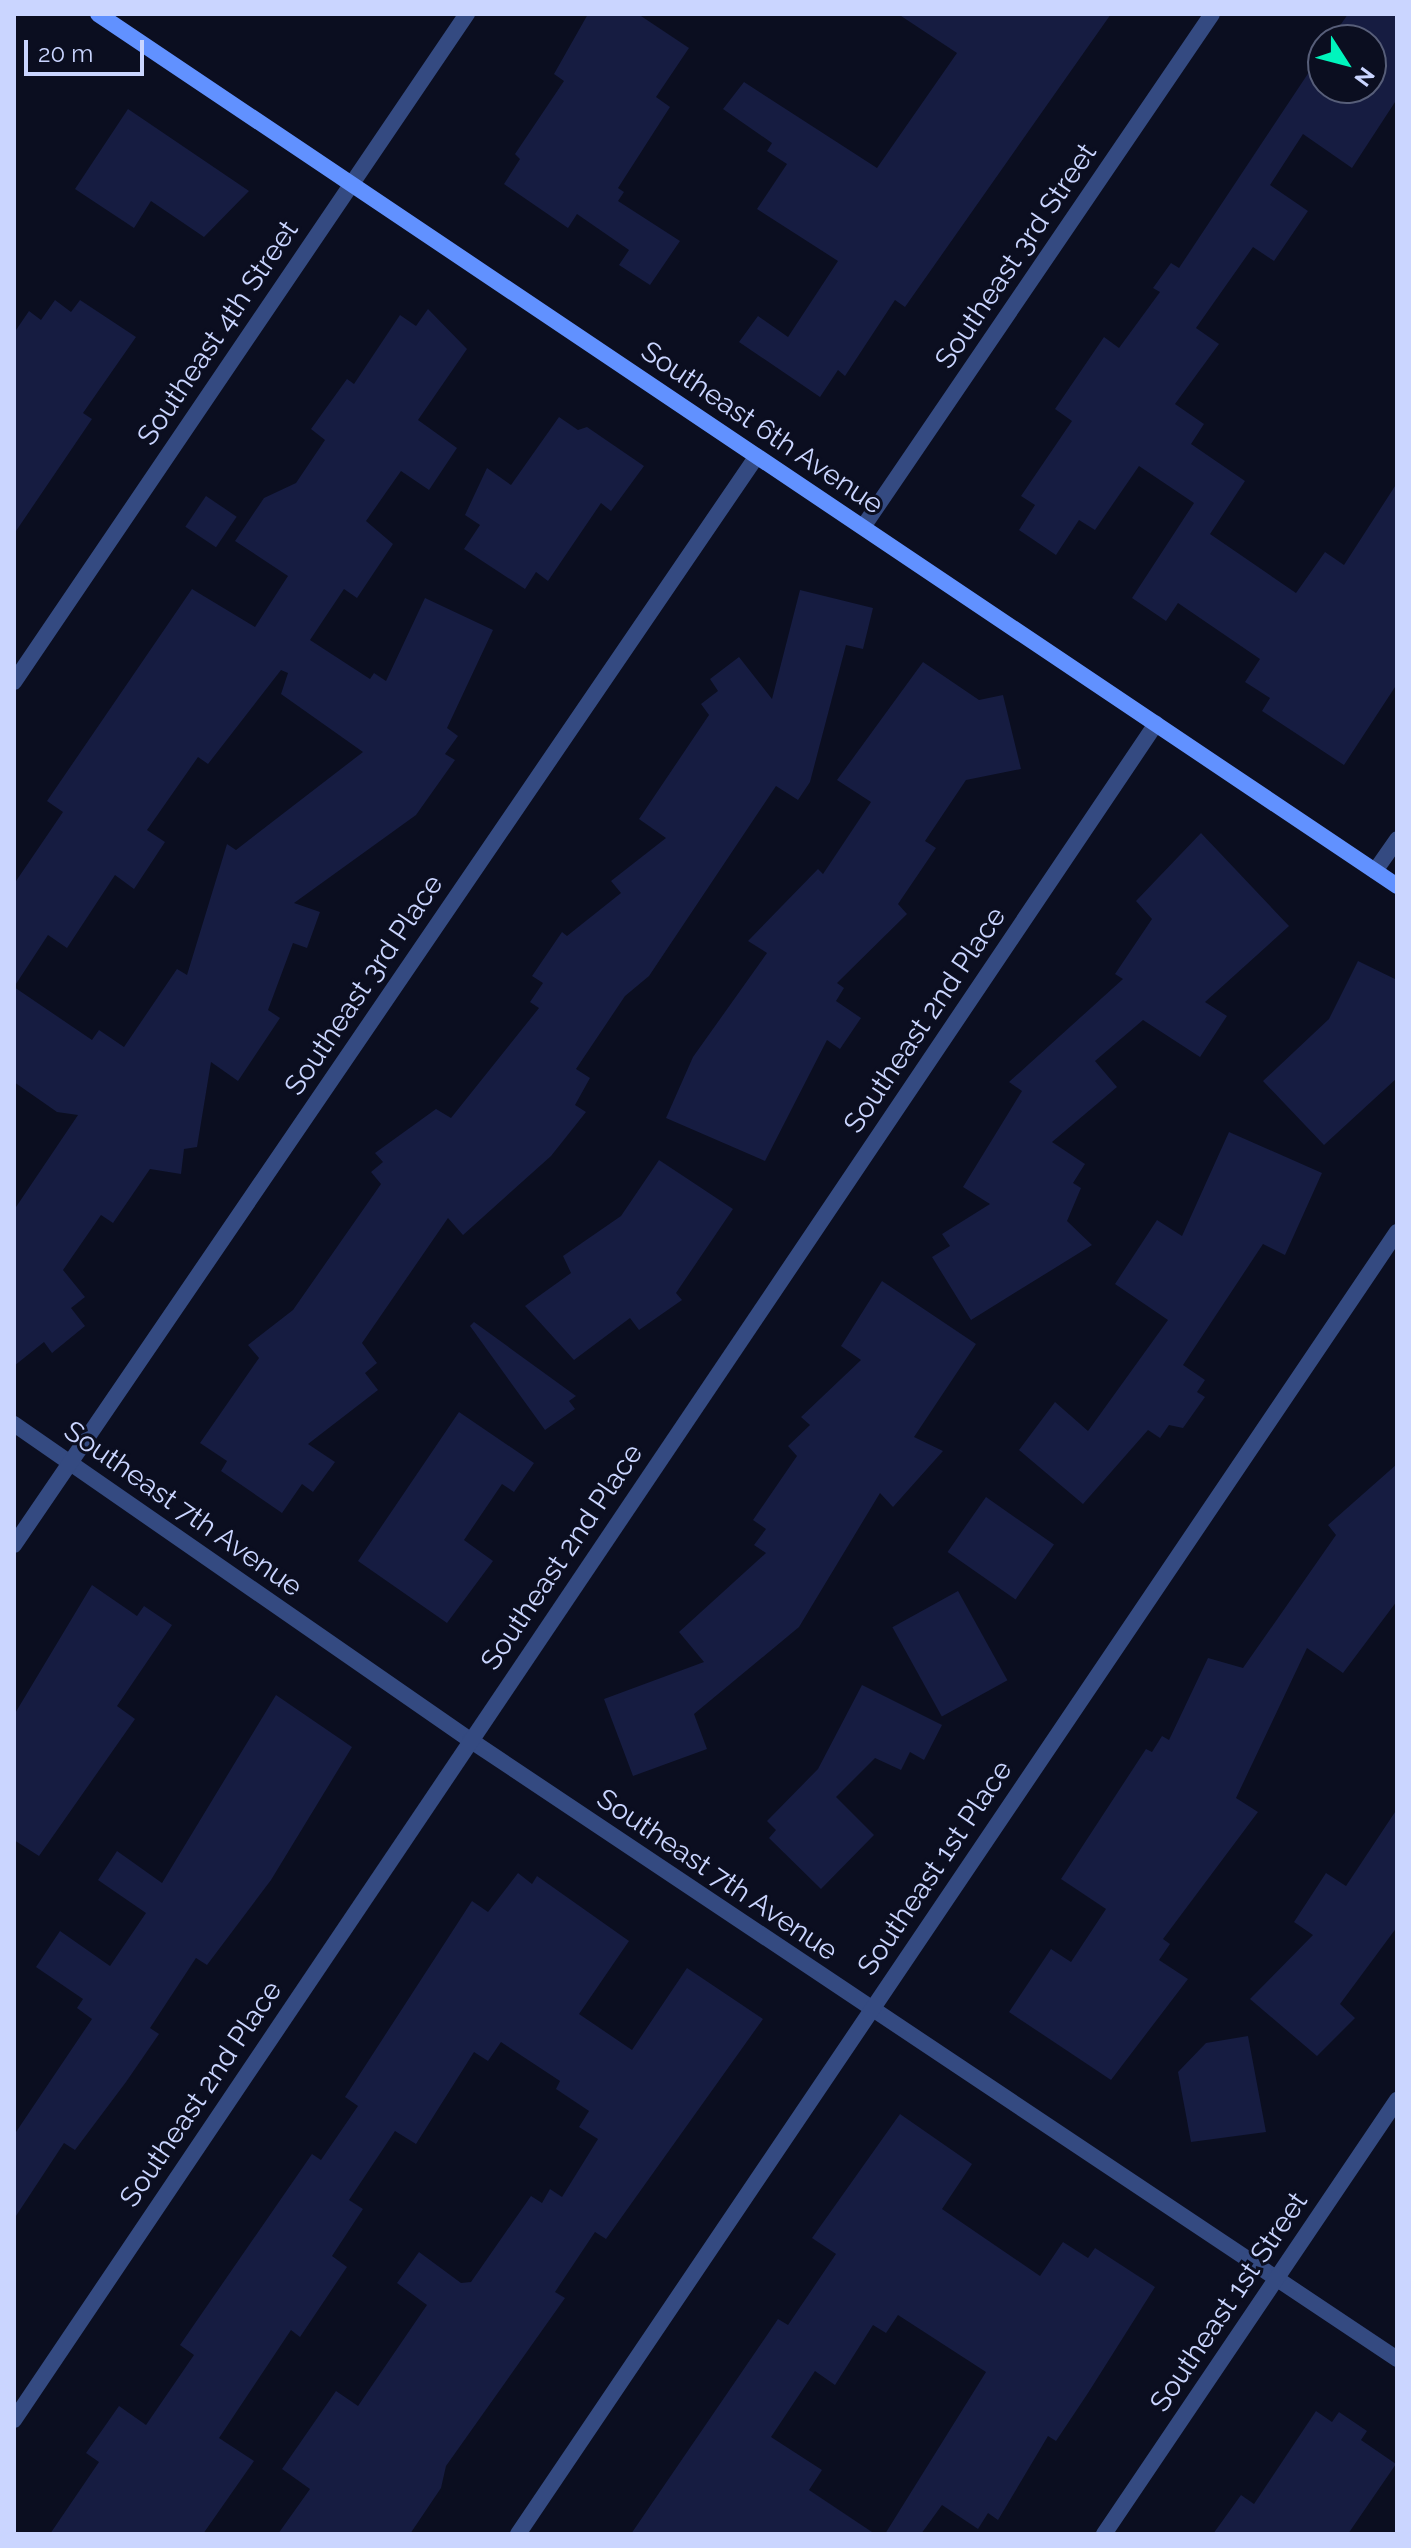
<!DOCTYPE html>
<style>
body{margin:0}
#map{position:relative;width:1411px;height:2548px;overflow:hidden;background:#0b0e20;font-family:Raleway,sans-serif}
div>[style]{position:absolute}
.building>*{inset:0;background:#161c41;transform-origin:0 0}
.street>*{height:16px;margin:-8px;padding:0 8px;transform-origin:8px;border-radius:8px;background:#344a81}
.secondary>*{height:16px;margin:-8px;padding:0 8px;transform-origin:8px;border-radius:8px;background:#6191ff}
span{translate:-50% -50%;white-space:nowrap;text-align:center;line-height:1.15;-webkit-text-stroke:6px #0b0e20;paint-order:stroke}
.street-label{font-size:28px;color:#cad5ff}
.frame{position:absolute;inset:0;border:16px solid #cad5ff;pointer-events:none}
.north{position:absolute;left:1307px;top:24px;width:80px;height:80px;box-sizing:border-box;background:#0b0e20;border:2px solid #575e79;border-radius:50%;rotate:126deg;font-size:22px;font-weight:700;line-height:32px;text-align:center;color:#cad5ff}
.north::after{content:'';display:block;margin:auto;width:28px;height:36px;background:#00f5bd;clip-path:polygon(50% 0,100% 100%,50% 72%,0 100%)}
.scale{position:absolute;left:24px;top:40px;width:120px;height:36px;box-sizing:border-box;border:4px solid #cad5ff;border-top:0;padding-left:10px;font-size:24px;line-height:28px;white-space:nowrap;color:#cad5ff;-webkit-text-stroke:6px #0b0e20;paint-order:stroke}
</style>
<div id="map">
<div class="building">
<div style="clip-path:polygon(588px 14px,638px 14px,689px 48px,656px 97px,670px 107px,618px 188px,624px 192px,618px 201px,680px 241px,650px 285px,619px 265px,629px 250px,577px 214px,568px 228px,504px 184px,520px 159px,515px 154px,564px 81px,554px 74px)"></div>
<div style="clip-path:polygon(898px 14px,1111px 14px,905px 307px,895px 300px,845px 376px,838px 370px,820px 397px,739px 342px,758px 316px,788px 337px,838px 261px,757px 209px,787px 164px,767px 151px,772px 143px,723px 109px,744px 82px,877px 168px,957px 53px)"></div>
<div style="clip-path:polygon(1348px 14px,1397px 14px,1397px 99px,1352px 168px,1303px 134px,1270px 185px,1308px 211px,1274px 261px,1253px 247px,1196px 328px,1219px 344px,1175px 404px,1204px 424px,1191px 444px,1245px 481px,1210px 534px,1296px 593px,1325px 552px,1344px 565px,1397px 483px,1397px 684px,1344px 765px,1262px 711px,1270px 698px,1245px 682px,1260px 659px,1178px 603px,1166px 621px,1132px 598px,1194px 503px,1139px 466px,1095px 530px,1079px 520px,1056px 555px,1019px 530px,1035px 505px,1021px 496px,1072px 421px,1055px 409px,1104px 337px,1119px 348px,1160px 292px,1153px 288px,1171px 263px,1179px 268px,1323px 51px,1323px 88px,1371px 88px,1371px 40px,1330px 40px)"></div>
<div style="clip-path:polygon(128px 109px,249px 191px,204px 237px,151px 201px,134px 228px,75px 189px)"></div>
<div style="clip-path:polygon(55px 300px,71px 312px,80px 300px,136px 337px,83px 413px,92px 419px,14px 534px,14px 333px,29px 311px,41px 320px)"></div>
<div style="clip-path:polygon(evenodd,428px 309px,467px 349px,418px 420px,457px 448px,429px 490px,401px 471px,366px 521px,393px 544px,357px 598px,344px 589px,310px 640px,370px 679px,374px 673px,386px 681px,425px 598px,493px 630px,447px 728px,458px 736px,445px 754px,455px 760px,416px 815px,294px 903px,320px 912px,307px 948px,293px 943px,268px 1010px,280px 1018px,238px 1081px,211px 1062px,197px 1147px,184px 1149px,181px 1174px,150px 1169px,113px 1223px,101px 1215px,63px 1270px,85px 1297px,71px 1308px,85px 1326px,52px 1353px,44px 1342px,14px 1366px,14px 1210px,78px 1115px,57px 1112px,14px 1082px,14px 884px,63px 812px,47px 801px,192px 589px,255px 627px,288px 576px,235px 541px,264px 498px,296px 483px,325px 440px,311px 429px,347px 379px,354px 384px,400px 315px,416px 326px,428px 309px,281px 670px,288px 673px,281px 694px,363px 752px,236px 850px,227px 844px,187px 975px,177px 969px,124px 1047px,99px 1030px,92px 1040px,14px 987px,48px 935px,67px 948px,115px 875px,134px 889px,165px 842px,147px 830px,198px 757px,208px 764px,281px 670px)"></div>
<div style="clip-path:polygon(559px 417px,578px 430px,587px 427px,644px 466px,611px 511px,601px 503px,548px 581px,536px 572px,525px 589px,464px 549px,480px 525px,465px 515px,487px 468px,511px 485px)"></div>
<div style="left:206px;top:496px;width:37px;height:37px;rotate:34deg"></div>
<div style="clip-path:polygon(800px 590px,873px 608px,863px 649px,846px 645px,810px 782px,798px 800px,776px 786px,649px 976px,625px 996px,576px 1069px,590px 1078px,575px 1105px,586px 1112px,551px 1156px,463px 1235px,448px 1218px,362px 1343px,377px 1363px,365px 1373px,378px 1390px,308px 1444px,335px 1462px,313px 1492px,302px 1484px,282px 1513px,221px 1471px,227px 1461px,200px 1443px,259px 1358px,248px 1345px,293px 1310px,381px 1184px,371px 1172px,383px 1162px,375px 1153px,436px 1109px,451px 1118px,539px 1008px,530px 1002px,543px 983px,532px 976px,562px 932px,567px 936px,621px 893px,611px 881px,666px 838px,639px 819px,709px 715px,701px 704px,718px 691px,710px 679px,739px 657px,772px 699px)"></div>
<div style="clip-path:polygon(923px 662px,979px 700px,1003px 695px,1021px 769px,966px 780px,925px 841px,936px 848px,898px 904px,907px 914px,837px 983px,844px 988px,836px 1001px,861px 1018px,840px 1049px,827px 1040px,765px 1161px,666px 1118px,693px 1057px,767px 953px,748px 941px,818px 869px,823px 874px,871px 802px,837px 780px)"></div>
<div style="clip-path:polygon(1201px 833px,1289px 926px,1205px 1002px,1227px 1016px,1200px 1057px,1143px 1020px,1095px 1061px,1117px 1087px,1052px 1142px,1085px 1164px,1073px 1183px,1081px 1188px,1067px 1221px,1092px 1245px,971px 1320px,932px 1257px,950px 1246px,942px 1234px,990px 1204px,963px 1187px,1022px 1091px,1009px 1082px,1123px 979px,1115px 974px,1152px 919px,1136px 901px)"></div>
<div style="clip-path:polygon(1358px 961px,1397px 980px,1397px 1078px,1324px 1145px,1263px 1081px,1329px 1019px)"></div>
<div style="clip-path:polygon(1229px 1132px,1322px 1173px,1285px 1255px,1263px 1244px,1183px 1365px,1205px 1380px,1197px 1392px,1205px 1397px,1183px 1428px,1169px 1425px,1160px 1438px,1148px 1430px,1083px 1504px,1019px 1450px,1055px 1402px,1088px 1431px,1168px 1320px,1115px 1284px,1157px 1220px,1182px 1236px)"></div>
<div style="clip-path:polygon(659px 1160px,733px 1209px,676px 1293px,682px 1300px,639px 1330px,630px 1318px,574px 1360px,525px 1306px,571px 1273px,563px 1256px,621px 1216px)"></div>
<div style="clip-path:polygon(882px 1281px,976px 1344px,914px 1437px,943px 1451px,893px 1507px,880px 1493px,799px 1627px,694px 1714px,707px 1749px,633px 1776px,604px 1699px,704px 1662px,679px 1632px,766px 1553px,754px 1545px,766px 1529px,753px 1520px,797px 1456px,788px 1446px,810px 1425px,801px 1417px,861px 1360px,841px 1346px)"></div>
<div style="clip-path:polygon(474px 1322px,576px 1396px,569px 1401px,575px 1409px,545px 1430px,470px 1326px)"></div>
<div style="clip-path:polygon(459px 1412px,534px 1463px,514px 1492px,502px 1484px,464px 1540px,493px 1561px,447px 1623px,358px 1561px)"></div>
<div style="clip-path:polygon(1397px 1464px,1397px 1601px,1343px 1673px,1307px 1648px,1236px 1798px,1258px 1812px,1163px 1939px,1170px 1944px,1159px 1960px,1188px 1979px,1111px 2080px,1009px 2012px,1051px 1949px,1071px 1962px,1106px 1909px,1061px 1879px,1146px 1749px,1152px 1752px,1162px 1736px,1169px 1740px,1208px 1658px,1243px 1668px,1336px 1535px,1328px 1525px)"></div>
<div style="left:986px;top:1497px;width:83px;height:67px;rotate:35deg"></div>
<div style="clip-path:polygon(92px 1585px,137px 1616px,144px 1606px,172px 1625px,117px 1706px,135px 1719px,39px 1856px,14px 1840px,14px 1715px)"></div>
<div style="left:958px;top:1591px;width:102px;height:75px;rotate:61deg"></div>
<div style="clip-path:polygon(862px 1685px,942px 1725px,924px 1760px,910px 1752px,901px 1770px,875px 1758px,836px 1797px,874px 1835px,821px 1889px,769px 1838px,776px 1830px,767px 1821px,818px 1769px)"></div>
<div style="clip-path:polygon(276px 1695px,352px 1747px,271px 1880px,207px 1965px,196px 1958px,150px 2028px,159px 2034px,126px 2082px,75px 2150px,64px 2143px,14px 2219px,14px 2135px,92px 2019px,77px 2008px,83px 1999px,36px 1967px,60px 1931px,110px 1966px,146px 1913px,98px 1880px,117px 1851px,162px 1883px)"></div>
<div style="clip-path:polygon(1397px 1809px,1397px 1927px,1340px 2004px,1355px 2018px,1317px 2056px,1250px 1999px,1313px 1935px,1294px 1922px,1326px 1873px,1346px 1886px)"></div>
<div style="clip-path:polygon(518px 1873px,532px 1884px,537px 1876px,629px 1941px,579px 2014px,632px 2050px,687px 1968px,763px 2019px,606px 2239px,595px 2232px,555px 2292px,565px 2298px,446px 2466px,441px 2488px,410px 2534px,278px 2534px,310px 2489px,282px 2469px,336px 2391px,358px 2406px,427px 2305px,397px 2283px,419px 2252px,461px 2283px,471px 2282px,531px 2196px,542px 2203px,550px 2189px,562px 2197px,598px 2139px,579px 2127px,589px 2111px,556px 2089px,560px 2081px,501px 2042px,488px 2061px,474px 2052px,416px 2144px,395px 2131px,349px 2200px,363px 2209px,332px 2256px,347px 2267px,300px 2337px,291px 2330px,219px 2438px,254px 2461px,203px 2534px,50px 2534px,99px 2462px,86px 2453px,119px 2406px,146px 2425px,194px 2355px,180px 2345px,312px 2154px,321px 2160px,358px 2106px,345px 2097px,472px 1901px,488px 1912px)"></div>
<div style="clip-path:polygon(1248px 2036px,1266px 2132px,1191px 2142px,1178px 2072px,1206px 2043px)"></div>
<div style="clip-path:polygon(900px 2114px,972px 2164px,942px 2209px,1040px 2276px,1063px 2242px,1088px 2258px,1095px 2248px,1155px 2287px,1088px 2393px,1056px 2441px,1048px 2436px,998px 2520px,988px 2513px,978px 2529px,942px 2505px,921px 2534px,885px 2534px,986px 2372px,898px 2315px,886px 2333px,873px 2325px,835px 2385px,815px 2371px,771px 2437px,822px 2470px,809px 2490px,875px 2534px,631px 2534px,778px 2319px,788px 2325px,836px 2254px,812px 2238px)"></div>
<div style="clip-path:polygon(1316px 2411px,1332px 2422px,1339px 2412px,1367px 2431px,1361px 2440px,1396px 2464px,1348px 2534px,1213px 2534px,1241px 2495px,1254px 2504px)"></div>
</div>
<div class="street">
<div style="left:863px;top:527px;width:620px;rotate:-55.77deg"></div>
<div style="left:14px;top:682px;width:807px;rotate:-55.86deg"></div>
<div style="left:1375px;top:871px;width:39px;rotate:-55deg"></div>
<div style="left:14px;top:1424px;width:555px;rotate:34.72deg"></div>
<div style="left:470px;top:1740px;width:1115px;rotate:33.73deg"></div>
<div style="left:14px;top:1545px;width:1318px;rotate:-55.7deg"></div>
<div style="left:14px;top:2420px;width:2045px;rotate:-56.05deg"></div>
<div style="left:518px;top:2534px;width:1571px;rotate:-55.98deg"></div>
<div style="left:1104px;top:2534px;width:524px;rotate:-55.98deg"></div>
</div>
<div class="secondary">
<div style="left:98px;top:14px;width:1565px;rotate:33.87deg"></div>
</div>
<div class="street-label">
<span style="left:1016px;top:256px;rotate:-56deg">Southeast 3rd Street</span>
<span style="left:218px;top:333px;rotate:-56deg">Southeast 4th Street</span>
<span style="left:762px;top:428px;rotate:34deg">Southeast 6th Avenue</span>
<span style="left:364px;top:985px;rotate:-56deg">Southeast 3rd Place</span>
<span style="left:925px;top:1020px;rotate:-56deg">Southeast 2nd Place</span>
<span style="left:183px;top:1509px;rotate:35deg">Southeast 7th Avenue</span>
<span style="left:562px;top:1557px;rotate:-56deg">Southeast 2nd Place</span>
<span style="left:935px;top:1868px;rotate:-56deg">Southeast 1st Place</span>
<span style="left:717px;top:1875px;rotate:34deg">Southeast 7th Avenue</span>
<span style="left:201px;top:2094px;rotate:-56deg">Southeast 2nd Place</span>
<span style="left:1229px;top:2302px;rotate:-56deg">Southeast 1st Street</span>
</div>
<div class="frame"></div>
<div class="north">N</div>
<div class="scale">20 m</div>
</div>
